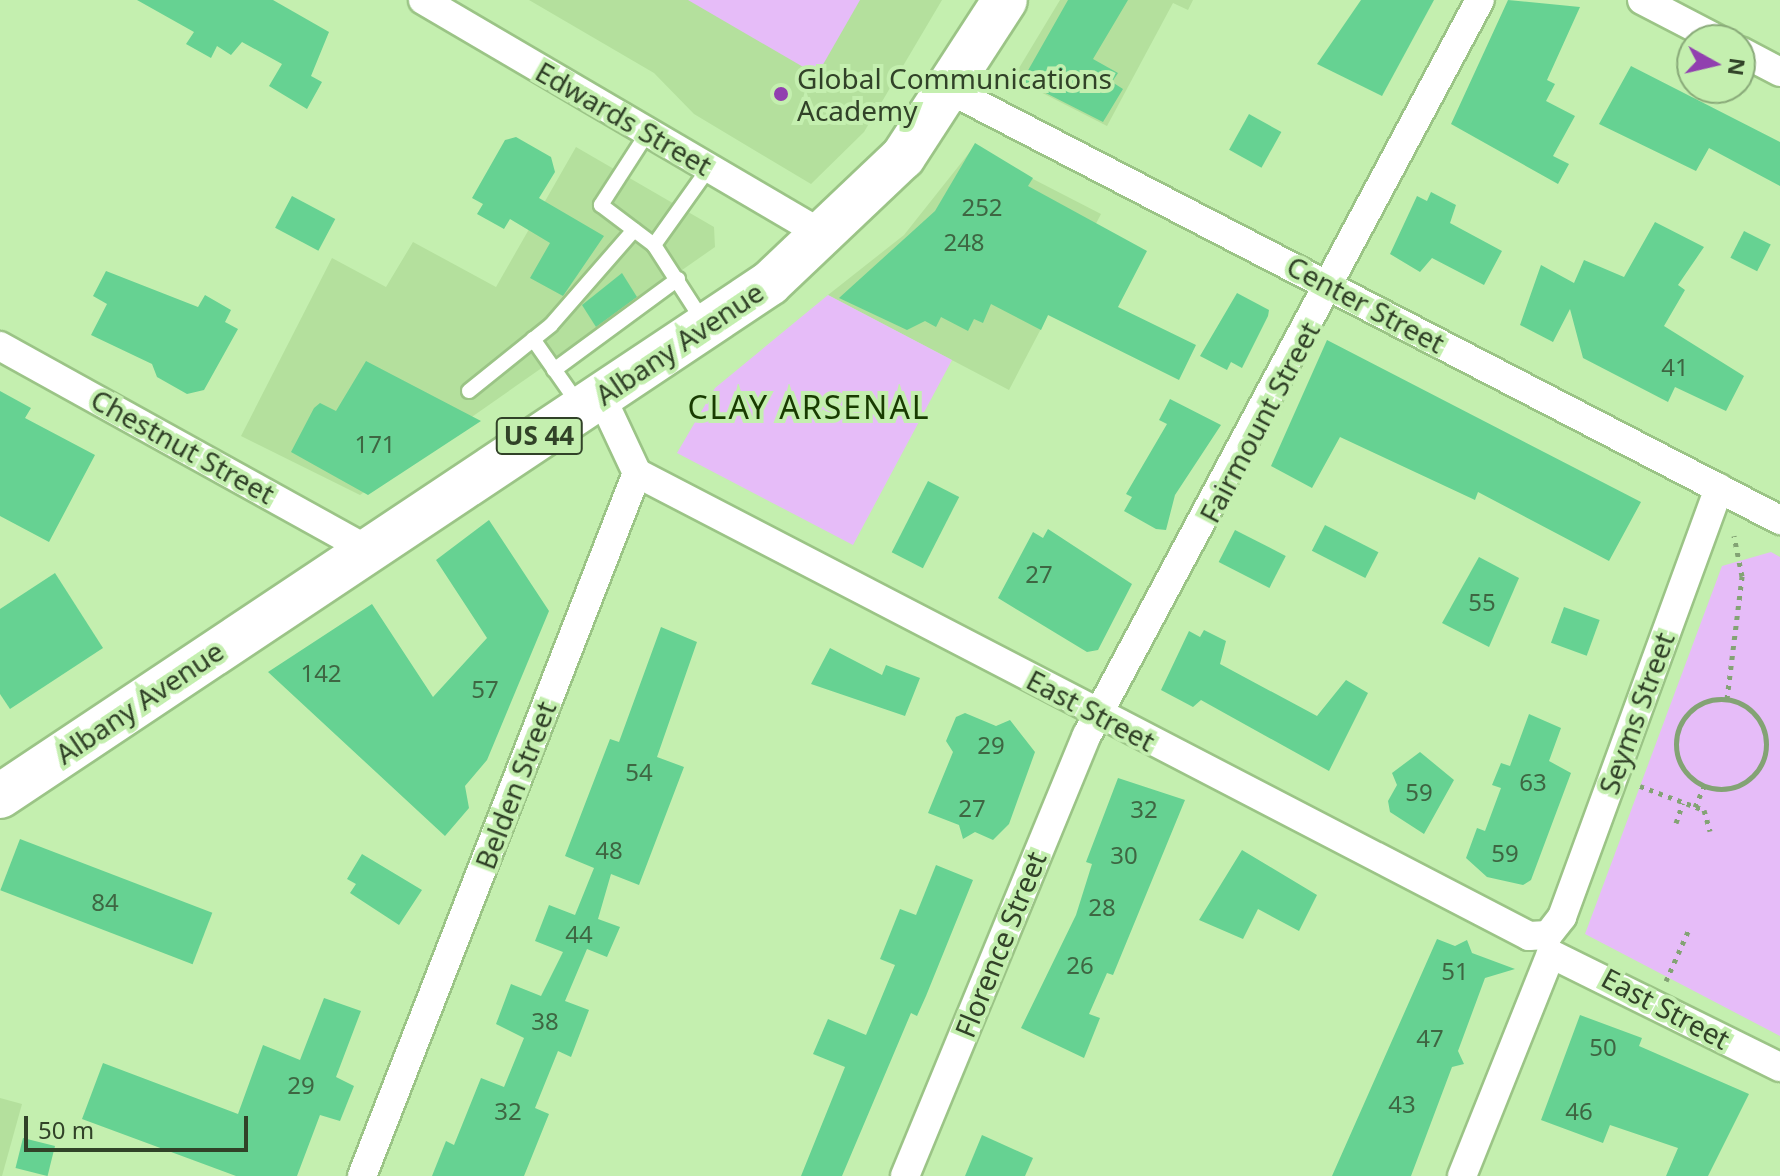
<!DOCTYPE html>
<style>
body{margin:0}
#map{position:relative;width:1780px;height:1176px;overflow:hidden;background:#c4efaf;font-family:"Noto Sans",sans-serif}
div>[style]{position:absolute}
.built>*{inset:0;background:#b4e09d}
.green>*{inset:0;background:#e6bcf8}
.building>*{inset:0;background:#66d292;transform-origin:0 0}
.path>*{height:5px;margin-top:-2.5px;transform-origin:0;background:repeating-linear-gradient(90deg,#83a374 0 4px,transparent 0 10px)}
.path>.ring{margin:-2.5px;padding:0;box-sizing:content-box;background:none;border:5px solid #83a374;border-radius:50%}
.roads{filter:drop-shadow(2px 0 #9bc486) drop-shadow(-2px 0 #9bc486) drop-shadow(0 2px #9bc486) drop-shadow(0 -2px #9bc486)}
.service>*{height:14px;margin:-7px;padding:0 7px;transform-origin:7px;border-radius:7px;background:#fff}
.minor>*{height:28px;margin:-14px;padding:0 14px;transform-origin:14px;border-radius:14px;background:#fff}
.trunk>*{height:44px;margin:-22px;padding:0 22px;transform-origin:22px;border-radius:22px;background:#fff}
.dots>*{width:22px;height:22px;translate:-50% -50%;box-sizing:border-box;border:4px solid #c4efaf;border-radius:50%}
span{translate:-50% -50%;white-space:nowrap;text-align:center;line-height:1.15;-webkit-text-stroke:8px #c4efaf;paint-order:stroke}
.number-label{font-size:24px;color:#3e6642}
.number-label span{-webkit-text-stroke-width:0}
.shield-label span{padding:2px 6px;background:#c4efaf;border:2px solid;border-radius:6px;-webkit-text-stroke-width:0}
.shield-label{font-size:26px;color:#314228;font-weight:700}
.poi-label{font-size:28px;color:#314228}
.left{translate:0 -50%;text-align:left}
.street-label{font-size:28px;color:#314228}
.quarter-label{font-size:32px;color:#183b00;letter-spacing:2px}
.north{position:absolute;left:1676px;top:24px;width:80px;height:80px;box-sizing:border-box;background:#c4efaf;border:2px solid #89aa79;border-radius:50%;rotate:98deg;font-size:22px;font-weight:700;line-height:32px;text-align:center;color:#314228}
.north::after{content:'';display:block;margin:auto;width:28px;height:36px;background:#9140af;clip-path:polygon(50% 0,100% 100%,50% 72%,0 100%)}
.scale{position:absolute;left:24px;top:1116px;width:224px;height:36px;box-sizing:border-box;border:4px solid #314228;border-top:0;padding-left:10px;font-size:24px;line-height:28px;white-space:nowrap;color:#314228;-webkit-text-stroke:6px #c4efaf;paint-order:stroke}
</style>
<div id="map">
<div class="built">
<div style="clip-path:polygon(529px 0,942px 0,864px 132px,811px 184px,694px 114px,654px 73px)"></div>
<div style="clip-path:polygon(1060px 0,1193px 0,1188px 10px,1173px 3px,1107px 126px,1013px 78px)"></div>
<div style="clip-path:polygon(576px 147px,714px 227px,715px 247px,360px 495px,241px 436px,332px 258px,386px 287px,413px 242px,496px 287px)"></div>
<div style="clip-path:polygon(973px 148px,1101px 214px,1009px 390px,828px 295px,904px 235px)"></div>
<div style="clip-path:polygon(0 1098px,22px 1104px,2px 1176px,0 1176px)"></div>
</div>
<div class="green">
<div style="clip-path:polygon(688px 0,860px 0,817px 75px)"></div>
<div style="clip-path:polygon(828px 295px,952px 360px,853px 545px,677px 453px,715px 388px)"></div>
<div style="clip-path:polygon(1771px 552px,1780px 557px,1780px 1036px,1585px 934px,1722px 566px)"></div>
</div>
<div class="building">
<div style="clip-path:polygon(137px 0,273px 0,329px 32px,311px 76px,322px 82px,307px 109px,269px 86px,282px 64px,242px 42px,231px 55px,217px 46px,211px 58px,186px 44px,194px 32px)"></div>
<div style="clip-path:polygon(1068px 0,1128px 0,1093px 59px,1118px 73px,1112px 82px,1123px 89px,1103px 122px,1022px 81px)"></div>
<div style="clip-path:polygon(1361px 0,1434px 0,1382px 96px,1317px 64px)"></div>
<div style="clip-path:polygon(1508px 0,1580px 7px,1547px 80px,1555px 84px,1546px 101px,1575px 116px,1553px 156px,1569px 164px,1558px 184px,1451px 124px)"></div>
<div style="clip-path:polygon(1631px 66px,1780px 142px,1780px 186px,1709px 148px,1696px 171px,1599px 124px)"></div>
<div style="left:1249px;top:114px;width:37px;height:41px;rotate:29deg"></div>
<div style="clip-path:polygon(516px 137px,551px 157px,555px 172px,539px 198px,604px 236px,563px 296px,530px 278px,550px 243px,510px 219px,504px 229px,477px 214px,483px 204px,472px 198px,505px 140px)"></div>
<div style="clip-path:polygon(975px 143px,1033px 178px,1028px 186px,1147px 251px,1118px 307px,1196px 345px,1179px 380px,1048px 315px,1041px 330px,991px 304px,983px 323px,974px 319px,968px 331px,941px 317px,936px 327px,925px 321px,907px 330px,839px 298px,935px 211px)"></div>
<div style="clip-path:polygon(1431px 192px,1456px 205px,1450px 223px,1502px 251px,1484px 285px,1432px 258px,1420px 272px,1390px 254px,1417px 196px,1427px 201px)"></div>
<div style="left:292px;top:196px;width:49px;height:36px;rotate:28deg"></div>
<div style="clip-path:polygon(1655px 222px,1704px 247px,1678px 285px,1685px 290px,1664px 326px,1744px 376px,1726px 411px,1675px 387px,1668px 402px,1583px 358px,1570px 309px,1553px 342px,1520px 325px,1541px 265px,1574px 283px,1584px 260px,1624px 277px)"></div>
<div style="left:1744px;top:231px;width:30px;height:30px;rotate:27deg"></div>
<div style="clip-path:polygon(106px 271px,198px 307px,205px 295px,231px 310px,225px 322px,238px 329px,204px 390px,187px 394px,157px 377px,152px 364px,91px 335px,107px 304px,93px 296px)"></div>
<div style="clip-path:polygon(622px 273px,637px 297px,596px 327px,582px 305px)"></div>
<div style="clip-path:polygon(1237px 293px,1269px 310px,1268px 316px,1242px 368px,1231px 362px,1227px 370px,1200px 356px)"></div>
<div style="clip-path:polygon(1327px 340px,1641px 502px,1609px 561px,1478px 492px,1475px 500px,1340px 437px,1312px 488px,1271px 466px)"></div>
<div style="clip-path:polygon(366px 361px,481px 421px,368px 495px,291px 452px,314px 408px,320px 403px,336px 411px)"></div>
<div style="clip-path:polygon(0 391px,31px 408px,25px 418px,95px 455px,49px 542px,0 516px)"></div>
<div style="clip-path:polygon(1170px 399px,1221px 425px,1175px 495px,1166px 530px,1156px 529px,1124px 511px,1132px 497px,1126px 494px,1167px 424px,1159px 420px)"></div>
<div style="left:928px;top:481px;width:35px;height:80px;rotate:27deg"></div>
<div style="clip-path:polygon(489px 520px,549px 611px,487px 760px,465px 786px,469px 808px,445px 836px,268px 672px,372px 604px,433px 697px,487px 638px,436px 560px)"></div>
<div style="left:1325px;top:525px;width:60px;height:29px;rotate:27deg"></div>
<div style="clip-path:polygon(1048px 529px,1132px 584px,1098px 650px,1087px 652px,998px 598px,1033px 532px,1043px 538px)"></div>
<div style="left:1235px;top:530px;width:57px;height:36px;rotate:27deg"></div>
<div style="clip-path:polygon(1479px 557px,1519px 578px,1489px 647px,1442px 623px)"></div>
<div style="clip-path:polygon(55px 573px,103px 648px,10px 709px,0 694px,0 609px)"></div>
<div style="left:1564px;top:607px;width:38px;height:38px;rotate:20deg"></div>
<div style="clip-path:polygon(661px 627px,697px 642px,657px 757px,684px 767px,639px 885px,611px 874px,598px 919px,620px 927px,607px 957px,587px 949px,565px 1001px,589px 1010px,571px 1057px,558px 1051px,535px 1108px,549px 1114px,524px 1176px,432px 1176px,446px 1141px,454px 1145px,481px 1078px,504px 1087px,524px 1038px,496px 1024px,511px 984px,541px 996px,563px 952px,535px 941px,549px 905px,575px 915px,594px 868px,565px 856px,610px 739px,619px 742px)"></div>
<div style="clip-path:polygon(1204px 630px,1226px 641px,1220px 664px,1317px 716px,1346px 680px,1368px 693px,1329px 771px,1201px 700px,1193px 707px,1161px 690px,1189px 631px,1200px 637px)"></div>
<div style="clip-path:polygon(830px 648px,882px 675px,886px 665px,920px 678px,905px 716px,811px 684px)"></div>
<div style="clip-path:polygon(965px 713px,996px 726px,1010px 720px,1035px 752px,1009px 824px,993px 840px,975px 832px,963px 839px,959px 825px,928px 813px,953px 752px,946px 741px,956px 717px)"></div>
<div style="clip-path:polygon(1529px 714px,1561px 728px,1549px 761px,1571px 773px,1531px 880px,1523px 885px,1487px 877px,1466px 858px,1477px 828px,1485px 831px,1501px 788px,1492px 785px,1501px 763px,1510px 766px)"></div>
<div style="clip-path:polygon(1420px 752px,1454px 780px,1424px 834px,1390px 812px,1388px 801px,1397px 785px,1392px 773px)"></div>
<div style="clip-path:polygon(1118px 778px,1185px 800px,1113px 975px,1107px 973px,1089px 1014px,1100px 1018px,1084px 1058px,1021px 1028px,1076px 915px,1092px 864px,1086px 862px)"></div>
<div style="left:20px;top:839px;width:206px;height:55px;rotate:21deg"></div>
<div style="clip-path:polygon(1242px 850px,1317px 895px,1299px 931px,1258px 909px,1243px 939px,1199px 920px)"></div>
<div style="clip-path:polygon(362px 854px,422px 890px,399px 925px,350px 893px,356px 884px,347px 879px)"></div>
<div style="clip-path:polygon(936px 865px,973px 880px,926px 996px,917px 1016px,911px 1013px,842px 1176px,801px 1176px,845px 1067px,813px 1054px,828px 1019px,866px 1035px,895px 965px,880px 959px,900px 909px,916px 915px)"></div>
<div style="clip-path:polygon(1437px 939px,1455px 946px,1467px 940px,1472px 953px,1515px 969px,1485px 978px,1458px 1051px,1464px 1064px,1452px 1067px,1411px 1176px,1332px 1176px)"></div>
<div style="clip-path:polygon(324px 998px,361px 1011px,336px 1077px,354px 1086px,340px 1121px,320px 1115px,297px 1176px,236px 1176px,82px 1119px,103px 1063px,238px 1114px,263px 1045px,300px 1060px)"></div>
<div style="clip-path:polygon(1580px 1015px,1642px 1038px,1639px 1046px,1749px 1094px,1708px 1176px,1666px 1176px,1678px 1148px,1610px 1125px,1603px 1143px,1541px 1120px)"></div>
<div style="clip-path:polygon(982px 1135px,1033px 1158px,1025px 1176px,965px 1176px)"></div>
<div style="left:23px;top:1138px;width:33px;height:31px;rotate:14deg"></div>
</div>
<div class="path">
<div style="left:1727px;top:699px;width:124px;rotate:-83deg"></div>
<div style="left:1742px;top:576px;width:41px;rotate:-101.3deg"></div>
<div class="ring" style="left:1676px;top:699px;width:85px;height:85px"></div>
<div style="left:1640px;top:786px;width:68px;rotate:20.6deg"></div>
<div style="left:1704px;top:810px;width:22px;rotate:74deg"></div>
<div style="left:1695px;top:807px;width:24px;rotate:-66deg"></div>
<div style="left:1676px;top:823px;width:21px;rotate:-71deg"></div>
<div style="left:1666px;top:981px;width:59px;rotate:-66deg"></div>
</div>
<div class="roads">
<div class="service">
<div style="left:648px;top:132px;width:87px;rotate:122.8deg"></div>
<div style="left:601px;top:205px;width:66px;rotate:37deg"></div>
<div style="left:654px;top:245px;width:90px;rotate:57.2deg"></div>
<div style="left:654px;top:245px;width:95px;rotate:-54.5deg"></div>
<div style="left:533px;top:339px;width:80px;rotate:55.1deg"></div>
<div style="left:554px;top:370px;width:154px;rotate:-36.3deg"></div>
<div style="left:469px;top:391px;width:105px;rotate:-38.8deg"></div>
<div style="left:551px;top:325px;width:126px;rotate:-48.9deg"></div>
</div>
<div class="minor">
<div style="left:423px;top:0;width:467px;rotate:30.4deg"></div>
<div style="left:1642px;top:0;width:87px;rotate:27.5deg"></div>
<div style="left:1740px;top:51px;width:45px;rotate:27.7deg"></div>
<div style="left:950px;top:90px;width:935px;rotate:27.39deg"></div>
<div style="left:0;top:346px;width:417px;rotate:29deg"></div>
<div style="left:637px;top:473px;width:1005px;rotate:27.43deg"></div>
<div style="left:1529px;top:936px;width:19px;rotate:-3deg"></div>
<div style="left:1548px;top:935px;width:23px;rotate:-52deg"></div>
<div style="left:1562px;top:917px;width:457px;rotate:-69.9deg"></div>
<div style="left:362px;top:1176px;width:755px;rotate:-68.64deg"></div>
<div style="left:637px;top:473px;width:85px;rotate:-115.1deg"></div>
<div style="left:905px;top:1176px;width:477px;rotate:-67.6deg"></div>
<div style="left:1087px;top:735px;width:833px;rotate:-61.87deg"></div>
<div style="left:1462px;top:1176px;width:239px;rotate:-68.2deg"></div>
<div style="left:1551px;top:954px;width:255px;rotate:26.3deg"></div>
</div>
<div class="trunk">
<div style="left:0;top:796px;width:925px;rotate:-33.67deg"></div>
<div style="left:770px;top:283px;width:183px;rotate:-43.5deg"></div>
<div style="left:903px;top:157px;width:187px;rotate:-57deg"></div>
</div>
</div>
<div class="dots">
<div style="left:781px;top:94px;background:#9140af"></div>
</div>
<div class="number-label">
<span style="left:982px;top:207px">252</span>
<span style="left:964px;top:242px">248</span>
<span style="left:1675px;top:367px">41</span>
<span style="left:375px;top:444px">171</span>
<span style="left:1039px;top:574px">27</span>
<span style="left:1482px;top:602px">55</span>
<span style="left:321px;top:673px">142</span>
<span style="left:485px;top:689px">57</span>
<span style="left:991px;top:745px">29</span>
<span style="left:639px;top:772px">54</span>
<span style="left:1533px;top:782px">63</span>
<span style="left:1419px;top:792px">59</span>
<span style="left:972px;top:808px">27</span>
<span style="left:1144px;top:809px">32</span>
<span style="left:609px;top:850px">48</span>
<span style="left:1505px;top:853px">59</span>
<span style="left:1124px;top:855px">30</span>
<span style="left:105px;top:902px">84</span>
<span style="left:1102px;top:907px">28</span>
<span style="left:579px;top:934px">44</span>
<span style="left:1080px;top:965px">26</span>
<span style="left:1455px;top:971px">51</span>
<span style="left:545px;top:1021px">38</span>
<span style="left:1430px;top:1038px">47</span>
<span style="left:1603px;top:1047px">50</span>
<span style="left:301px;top:1085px">29</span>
<span style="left:1402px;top:1104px">43</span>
<span style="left:508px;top:1111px">32</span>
<span style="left:1579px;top:1111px">46</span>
</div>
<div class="shield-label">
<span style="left:539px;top:436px">US 44</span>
</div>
<div class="poi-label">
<span class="left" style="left:797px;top:94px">Global Communications<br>Academy</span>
</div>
<div class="street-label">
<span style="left:624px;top:118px;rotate:30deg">Edwards Street</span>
<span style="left:1366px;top:304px;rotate:28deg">Center Street</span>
<span style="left:679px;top:343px;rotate:-34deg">Albany Avenue</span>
<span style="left:1259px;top:422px;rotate:-62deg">Fairmount Street</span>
<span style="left:183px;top:446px;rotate:29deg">Chestnut Street</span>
<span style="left:139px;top:702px;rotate:-34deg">Albany Avenue</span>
<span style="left:1091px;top:710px;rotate:28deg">East Street</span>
<span style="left:1636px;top:713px;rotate:-70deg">Seyms Street</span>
<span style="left:515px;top:785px;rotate:-69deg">Belden Street</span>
<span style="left:1000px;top:944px;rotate:-68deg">Florence Street</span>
<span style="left:1666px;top:1008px;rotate:28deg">East Street</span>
</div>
<div class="quarter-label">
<span style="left:809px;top:407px">CLAY ARSENAL</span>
</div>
<div class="north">N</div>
<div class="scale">50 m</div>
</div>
